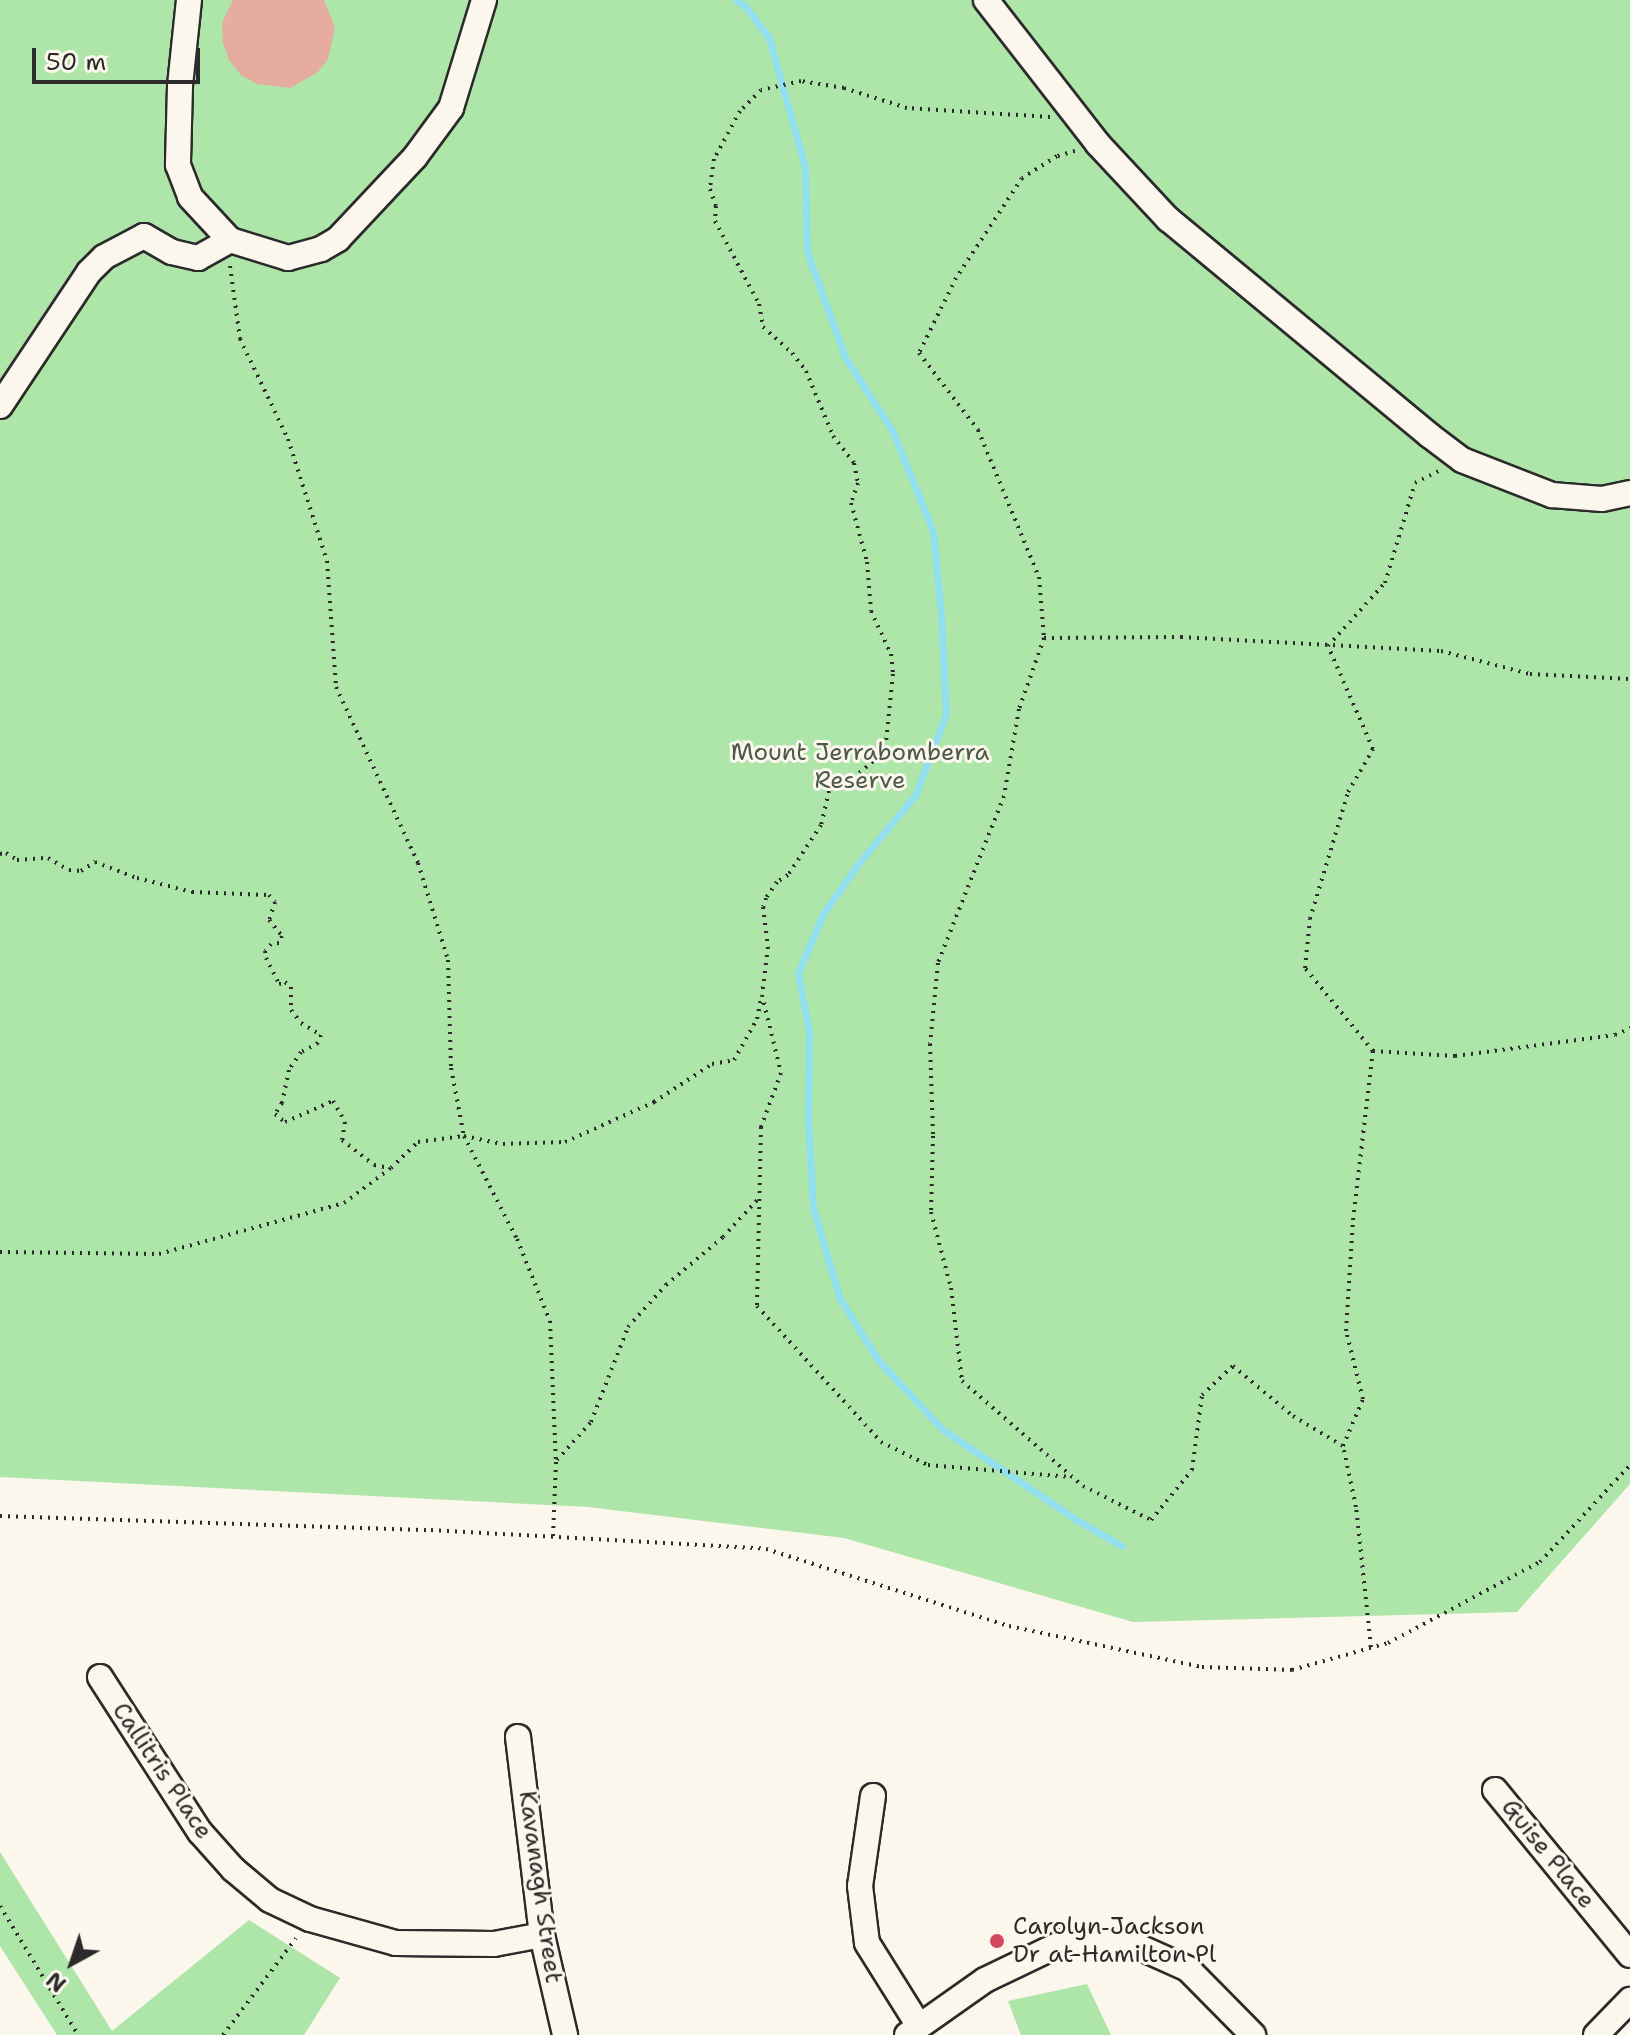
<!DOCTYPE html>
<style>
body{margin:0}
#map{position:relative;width:1630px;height:2035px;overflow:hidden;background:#fbf7ec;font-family:"Shantell Sans",sans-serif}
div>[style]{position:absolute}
.green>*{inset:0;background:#aee5a8}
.stream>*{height:7px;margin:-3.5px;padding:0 3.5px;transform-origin:3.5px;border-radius:3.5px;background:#91dfef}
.building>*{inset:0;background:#e5ac9f}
.path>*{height:4px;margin-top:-2px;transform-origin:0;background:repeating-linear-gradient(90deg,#2b2b2b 0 2px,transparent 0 8px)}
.roads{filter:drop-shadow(2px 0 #2b2b2b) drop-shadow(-2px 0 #2b2b2b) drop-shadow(0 2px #2b2b2b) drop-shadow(0 -2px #2b2b2b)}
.minor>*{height:24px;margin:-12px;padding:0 12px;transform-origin:12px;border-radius:12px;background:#fbf7ec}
.dots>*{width:22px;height:22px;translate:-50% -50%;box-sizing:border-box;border:4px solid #fbf7ec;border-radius:50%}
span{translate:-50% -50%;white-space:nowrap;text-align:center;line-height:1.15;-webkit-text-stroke:6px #fbf7ec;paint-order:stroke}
.park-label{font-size:24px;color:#4c5a4a}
.street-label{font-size:24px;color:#2b2b2b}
.poi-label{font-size:24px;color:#2b2b2b}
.left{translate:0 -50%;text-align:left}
.north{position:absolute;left:32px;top:1923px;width:80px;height:80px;-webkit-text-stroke:6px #fbf7ec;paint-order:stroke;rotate:220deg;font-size:22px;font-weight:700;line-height:32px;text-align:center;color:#2b2b2b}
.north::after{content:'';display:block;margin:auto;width:28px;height:36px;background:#2b2b2b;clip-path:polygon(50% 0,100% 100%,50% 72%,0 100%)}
.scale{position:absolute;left:32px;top:48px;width:168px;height:36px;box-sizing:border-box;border:4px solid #2b2b2b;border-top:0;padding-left:10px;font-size:24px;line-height:28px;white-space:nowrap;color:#2b2b2b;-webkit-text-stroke:6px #fbf7ec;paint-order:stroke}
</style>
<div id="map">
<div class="green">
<div style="clip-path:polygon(0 0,1630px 0,1630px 1484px,1517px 1612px,1133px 1622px,844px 1538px,588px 1507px,0 1477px)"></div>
<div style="clip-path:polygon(0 1852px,112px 2031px,249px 1920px,340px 1978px,304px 2035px,57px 2035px,0 1946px)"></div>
<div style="clip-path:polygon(1087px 1984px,1111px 2035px,1021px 2035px,1008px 2001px)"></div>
</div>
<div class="stream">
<div style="left:736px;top:0;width:11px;rotate:34deg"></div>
<div style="left:745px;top:6px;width:40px;rotate:53deg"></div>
<div style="left:769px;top:38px;width:134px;rotate:74.4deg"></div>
<div style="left:805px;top:167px;width:85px;rotate:88.7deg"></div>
<div style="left:807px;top:252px;width:112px;rotate:70.1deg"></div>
<div style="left:845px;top:357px;width:89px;rotate:57.4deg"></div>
<div style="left:893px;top:432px;width:107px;rotate:68deg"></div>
<div style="left:933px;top:531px;width:84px;rotate:84.6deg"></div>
<div style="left:941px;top:615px;width:99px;rotate:87.1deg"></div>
<div style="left:946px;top:714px;width:85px;rotate:110.6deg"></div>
<div style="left:916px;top:794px;width:91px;rotate:129.6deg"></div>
<div style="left:858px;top:864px;width:61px;rotate:125deg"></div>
<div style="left:823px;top:914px;width:64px;rotate:113deg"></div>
<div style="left:798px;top:973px;width:59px;rotate:79.3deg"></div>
<div style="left:809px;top:1031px;width:89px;rotate:90.6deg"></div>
<div style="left:808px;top:1120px;width:88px;rotate:86.7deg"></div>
<div style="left:813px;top:1208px;width:95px;rotate:73.5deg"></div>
<div style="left:840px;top:1299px;width:73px;rotate:57.8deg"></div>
<div style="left:879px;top:1361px;width:93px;rotate:47.2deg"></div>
<div style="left:942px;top:1429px;width:163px;rotate:34deg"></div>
<div style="left:1077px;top:1520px;width:52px;rotate:30deg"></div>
</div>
<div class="building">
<div style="clip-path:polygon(233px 0,324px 0,335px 27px,328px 59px,318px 72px,290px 88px,257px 84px,241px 75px,229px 60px,223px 42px,222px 23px)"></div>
</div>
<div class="path">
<div style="left:1050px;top:117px;width:143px;rotate:-176.4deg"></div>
<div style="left:907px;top:108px;width:66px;rotate:-162.4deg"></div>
<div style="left:844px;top:88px;width:44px;rotate:-170.8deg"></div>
<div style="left:801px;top:81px;width:41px;rotate:167.3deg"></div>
<div style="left:761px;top:90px;width:30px;rotate:135deg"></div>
<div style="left:740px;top:111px;width:55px;rotate:118.4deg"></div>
<div style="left:714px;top:159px;width:30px;rotate:98deg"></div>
<div style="left:710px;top:189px;width:18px;rotate:71deg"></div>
<div style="left:716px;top:206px;width:15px;rotate:94deg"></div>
<div style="left:715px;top:221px;width:94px;rotate:62.1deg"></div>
<div style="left:759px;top:304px;width:23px;rotate:80deg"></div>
<div style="left:763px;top:327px;width:39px;rotate:42deg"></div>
<div style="left:792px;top:353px;width:23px;rotate:52deg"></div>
<div style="left:806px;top:371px;width:70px;rotate:67.4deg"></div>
<div style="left:833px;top:436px;width:34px;rotate:52deg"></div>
<div style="left:854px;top:463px;width:20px;rotate:79deg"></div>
<div style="left:858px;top:483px;width:21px;rotate:109deg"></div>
<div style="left:851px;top:503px;width:61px;rotate:74.8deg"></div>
<div style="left:867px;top:562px;width:49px;rotate:85.3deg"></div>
<div style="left:871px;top:611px;width:47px;rotate:65.1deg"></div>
<div style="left:891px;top:654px;width:20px;rotate:84deg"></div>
<div style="left:893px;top:674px;width:77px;rotate:95.9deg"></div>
<div style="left:885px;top:751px;width:45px;rotate:139.5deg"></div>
<div style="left:851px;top:780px;width:25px;rotate:153deg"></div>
<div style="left:829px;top:791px;width:35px;rotate:103deg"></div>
<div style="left:821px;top:825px;width:60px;rotate:123.4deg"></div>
<div style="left:788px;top:875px;width:13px;rotate:148deg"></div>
<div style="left:777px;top:882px;width:19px;rotate:125deg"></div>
<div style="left:766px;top:898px;width:9px;rotate:108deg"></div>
<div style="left:763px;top:907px;width:40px;rotate:82.9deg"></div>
<div style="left:768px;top:947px;width:48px;rotate:97.1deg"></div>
<div style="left:762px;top:995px;width:80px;rotate:76.3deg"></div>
<div style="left:781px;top:1073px;width:58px;rotate:110.3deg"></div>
<div style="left:761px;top:1127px;width:179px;rotate:91.3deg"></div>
<div style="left:757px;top:1306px;width:184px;rotate:47.6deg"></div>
<div style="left:881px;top:1442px;width:52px;rotate:26.1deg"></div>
<div style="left:928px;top:1465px;width:144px;rotate:4.8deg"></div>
<div style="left:1075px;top:151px;width:19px;rotate:164deg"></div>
<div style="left:1057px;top:156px;width:41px;rotate:147.8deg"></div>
<div style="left:1022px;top:178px;width:120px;rotate:123.4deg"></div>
<div style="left:956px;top:278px;width:84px;rotate:116.3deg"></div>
<div style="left:919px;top:353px;width:97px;rotate:52.5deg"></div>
<div style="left:978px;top:430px;width:159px;rotate:67.5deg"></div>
<div style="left:1039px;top:577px;width:61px;rotate:85.3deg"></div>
<div style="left:1044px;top:638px;width:75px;rotate:109.4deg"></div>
<div style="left:1019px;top:709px;width:88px;rotate:99.8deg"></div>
<div style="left:1004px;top:796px;width:180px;rotate:111.6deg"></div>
<div style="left:938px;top:963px;width:81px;rotate:95.6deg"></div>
<div style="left:930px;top:1044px;width:92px;rotate:88.1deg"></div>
<div style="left:933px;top:1136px;width:76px;rotate:91.5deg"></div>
<div style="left:931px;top:1212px;width:79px;rotate:75.3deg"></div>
<div style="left:951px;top:1288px;width:94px;rotate:83.3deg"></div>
<div style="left:962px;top:1381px;width:160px;rotate:41deg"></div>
<div style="left:1083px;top:1486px;width:76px;rotate:26.6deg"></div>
<div style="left:1151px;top:1520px;width:65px;rotate:-50.6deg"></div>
<div style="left:1192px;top:1470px;width:76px;rotate:-82.4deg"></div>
<div style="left:1202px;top:1395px;width:42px;rotate:-43.1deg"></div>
<div style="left:1233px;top:1366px;width:78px;rotate:39.8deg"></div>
<div style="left:1293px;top:1416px;width:58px;rotate:31deg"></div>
<div style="left:230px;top:266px;width:74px;rotate:82.2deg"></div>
<div style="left:240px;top:339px;width:111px;rotate:64.4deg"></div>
<div style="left:288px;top:439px;width:128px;rotate:72.3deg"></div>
<div style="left:327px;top:561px;width:126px;rotate:85.9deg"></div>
<div style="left:336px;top:687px;width:194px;rotate:65deg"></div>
<div style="left:418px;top:863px;width:102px;rotate:72.8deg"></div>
<div style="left:448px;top:960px;width:108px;rotate:88.4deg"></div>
<div style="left:451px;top:1068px;width:69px;rotate:79.2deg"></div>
<div style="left:464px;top:1136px;width:116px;rotate:62.8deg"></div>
<div style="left:517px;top:1239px;width:88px;rotate:68.1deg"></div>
<div style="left:550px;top:1321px;width:141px;rotate:87.6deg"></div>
<div style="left:556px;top:1462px;width:75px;rotate:92.3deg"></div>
<div style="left:1044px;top:638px;width:137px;rotate:-0.4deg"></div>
<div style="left:1181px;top:637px;width:260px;rotate:3.1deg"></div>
<div style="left:1441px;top:651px;width:92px;rotate:14.5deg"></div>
<div style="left:1530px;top:674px;width:100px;rotate:2.9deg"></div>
<div style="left:0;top:854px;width:6px;rotate:-9deg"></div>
<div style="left:6px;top:853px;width:13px;rotate:32deg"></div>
<div style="left:17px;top:860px;width:31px;rotate:-4deg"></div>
<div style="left:48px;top:858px;width:24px;rotate:30deg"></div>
<div style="left:69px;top:870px;width:12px;rotate:5deg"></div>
<div style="left:81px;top:871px;width:17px;rotate:-33deg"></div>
<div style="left:95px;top:862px;width:45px;rotate:20.9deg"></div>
<div style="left:137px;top:878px;width:57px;rotate:14.3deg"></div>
<div style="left:192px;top:892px;width:77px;rotate:2.2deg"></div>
<div style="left:269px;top:895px;width:9px;rotate:49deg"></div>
<div style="left:275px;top:902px;width:19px;rotate:108deg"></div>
<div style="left:269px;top:920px;width:21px;rotate:51deg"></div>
<div style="left:282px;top:936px;width:8px;rotate:113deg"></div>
<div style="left:279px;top:943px;width:8px;rotate:173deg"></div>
<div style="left:271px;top:944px;width:9px;rotate:131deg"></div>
<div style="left:265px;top:951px;width:7px;rotate:82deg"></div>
<div style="left:266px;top:958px;width:29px;rotate:63deg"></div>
<div style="left:279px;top:984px;width:6px;rotate:-18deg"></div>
<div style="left:285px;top:982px;width:8px;rotate:40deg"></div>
<div style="left:291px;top:987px;width:23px;rotate:90deg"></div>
<div style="left:291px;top:1010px;width:16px;rotate:52deg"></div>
<div style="left:301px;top:1023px;width:23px;rotate:31deg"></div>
<div style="left:321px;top:1035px;width:9px;rotate:111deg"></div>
<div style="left:318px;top:1043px;width:19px;rotate:152deg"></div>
<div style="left:301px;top:1052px;width:22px;rotate:124deg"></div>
<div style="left:289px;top:1070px;width:34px;rotate:102deg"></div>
<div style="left:282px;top:1103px;width:13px;rotate:122deg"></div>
<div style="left:275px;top:1114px;width:13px;rotate:39deg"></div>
<div style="left:285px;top:1122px;width:52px;rotate:-23.6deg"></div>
<div style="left:333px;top:1101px;width:24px;rotate:60deg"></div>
<div style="left:345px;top:1122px;width:18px;rotate:99deg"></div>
<div style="left:342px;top:1140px;width:41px;rotate:38deg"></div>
<div style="left:374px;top:1165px;width:16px;rotate:11deg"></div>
<div style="left:1373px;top:1051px;width:107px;rotate:-129.3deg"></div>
<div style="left:1305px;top:968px;width:49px;rotate:-84.2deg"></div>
<div style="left:1310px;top:919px;width:133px;rotate:-73.3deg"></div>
<div style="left:1348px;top:792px;width:50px;rotate:-59.8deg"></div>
<div style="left:1373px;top:749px;width:112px;rotate:-113.6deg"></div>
<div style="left:1328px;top:646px;width:85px;rotate:-47.9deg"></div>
<div style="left:1385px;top:583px;width:104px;rotate:-73.3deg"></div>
<div style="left:1415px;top:483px;width:29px;rotate:-27deg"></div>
<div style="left:0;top:1252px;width:159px;rotate:0.7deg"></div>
<div style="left:159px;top:1254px;width:192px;rotate:-15.4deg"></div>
<div style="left:344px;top:1203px;width:59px;rotate:-36.7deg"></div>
<div style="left:391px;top:1168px;width:37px;rotate:-44deg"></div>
<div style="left:418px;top:1142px;width:46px;rotate:-7.4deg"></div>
<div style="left:464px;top:1136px;width:40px;rotate:12deg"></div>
<div style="left:503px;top:1144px;width:62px;rotate:-1.8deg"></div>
<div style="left:565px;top:1142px;width:98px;rotate:-24.2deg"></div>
<div style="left:654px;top:1102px;width:69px;rotate:-33.2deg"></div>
<div style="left:712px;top:1064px;width:22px;rotate:-10deg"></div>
<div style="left:734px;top:1060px;width:47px;rotate:-60.7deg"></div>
<div style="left:757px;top:1019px;width:20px;rotate:-79deg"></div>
<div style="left:557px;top:1460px;width:51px;rotate:-48.2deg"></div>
<div style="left:591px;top:1422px;width:102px;rotate:-68.7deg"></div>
<div style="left:628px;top:1327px;width:57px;rotate:-47.9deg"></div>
<div style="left:666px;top:1285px;width:75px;rotate:-40.1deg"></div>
<div style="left:723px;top:1237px;width:54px;rotate:-47.2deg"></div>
<div style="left:0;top:1516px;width:431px;rotate:1.9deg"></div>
<div style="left:431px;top:1530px;width:336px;rotate:3.2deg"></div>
<div style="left:766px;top:1549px;width:255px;rotate:17.6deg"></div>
<div style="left:1009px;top:1626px;width:197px;rotate:12deg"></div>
<div style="left:1202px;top:1667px;width:90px;rotate:1.9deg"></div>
<div style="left:1292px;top:1670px;width:100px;rotate:-15.7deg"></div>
<div style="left:1388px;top:1643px;width:172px;rotate:-28.1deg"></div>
<div style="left:1540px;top:1562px;width:132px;rotate:-47.1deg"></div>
<div style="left:1371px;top:1647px;width:141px;rotate:-96.1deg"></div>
<div style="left:1356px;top:1507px;width:62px;rotate:-102deg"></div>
<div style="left:1343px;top:1446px;width:51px;rotate:-66.9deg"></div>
<div style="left:1363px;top:1399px;width:70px;rotate:-104deg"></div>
<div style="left:1346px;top:1331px;width:111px;rotate:-86.4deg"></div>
<div style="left:1353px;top:1220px;width:170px;rotate:-83.3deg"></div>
<div style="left:1373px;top:1051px;width:82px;rotate:3.5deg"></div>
<div style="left:1455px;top:1056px;width:161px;rotate:-7.5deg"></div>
<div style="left:1615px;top:1035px;width:17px;rotate:-25deg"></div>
<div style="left:0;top:1906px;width:151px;rotate:58.8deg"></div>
<div style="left:223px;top:2035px;width:121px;rotate:-53deg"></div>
</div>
<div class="roads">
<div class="minor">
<div style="left:189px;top:0;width:86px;rotate:96deg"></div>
<div style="left:180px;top:86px;width:79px;rotate:91.5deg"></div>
<div style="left:178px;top:165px;width:34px;rotate:69deg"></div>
<div style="left:190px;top:197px;width:59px;rotate:47.1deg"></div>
<div style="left:230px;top:240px;width:61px;rotate:17.2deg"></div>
<div style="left:288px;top:258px;width:34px;rotate:-15deg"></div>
<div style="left:321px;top:249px;width:20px;rotate:-30deg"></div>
<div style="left:338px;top:239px;width:112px;rotate:-46.8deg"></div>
<div style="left:415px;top:157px;width:61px;rotate:-53.7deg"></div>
<div style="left:451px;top:108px;width:113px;rotate:-73deg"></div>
<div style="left:986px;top:0;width:182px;rotate:52.1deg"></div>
<div style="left:1098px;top:144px;width:103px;rotate:47deg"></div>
<div style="left:1168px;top:219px;width:339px;rotate:39.6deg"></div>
<div style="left:1429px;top:435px;width:41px;rotate:37.1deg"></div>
<div style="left:1462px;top:460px;width:97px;rotate:21.3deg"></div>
<div style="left:1552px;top:495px;width:50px;rotate:4.6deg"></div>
<div style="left:1602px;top:499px;width:29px;rotate:-12deg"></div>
<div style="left:0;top:406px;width:161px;rotate:-56.4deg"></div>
<div style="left:89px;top:272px;width:21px;rotate:-45deg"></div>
<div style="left:104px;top:257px;width:45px;rotate:-27.7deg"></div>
<div style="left:144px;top:236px;width:32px;rotate:30deg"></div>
<div style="left:172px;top:252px;width:27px;rotate:13deg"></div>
<div style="left:198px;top:258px;width:37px;rotate:-29deg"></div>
<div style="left:100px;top:1677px;width:184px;rotate:57.2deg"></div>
<div style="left:200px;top:1832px;width:50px;rotate:48.3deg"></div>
<div style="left:233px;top:1869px;width:48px;rotate:40deg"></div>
<div style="left:270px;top:1900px;width:44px;rotate:25.4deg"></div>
<div style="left:310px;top:1919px;width:89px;rotate:15.6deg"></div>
<div style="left:396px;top:1943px;width:98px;rotate:0.6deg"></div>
<div style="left:494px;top:1944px;width:49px;rotate:-10.6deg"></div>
<div style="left:518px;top:1737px;width:199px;rotate:83.1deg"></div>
<div style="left:542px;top:1935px;width:103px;rotate:77deg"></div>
<div style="left:1495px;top:1790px;width:213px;rotate:50.7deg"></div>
<div style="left:873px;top:1796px;width:91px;rotate:98.2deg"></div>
<div style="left:860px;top:1886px;width:57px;rotate:83deg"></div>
<div style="left:867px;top:1943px;width:98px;rotate:57.9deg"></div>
<div style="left:907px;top:2035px;width:95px;rotate:-35.2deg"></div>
<div style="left:985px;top:1980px;width:88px;rotate:-25.7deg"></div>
<div style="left:1064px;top:1942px;width:64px"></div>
<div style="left:1128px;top:1942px;width:66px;rotate:24.2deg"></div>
<div style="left:1188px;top:1969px;width:93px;rotate:45.4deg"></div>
<div style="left:1596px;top:2035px;width:49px;rotate:-45.8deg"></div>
</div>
</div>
<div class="dots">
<div style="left:997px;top:1941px;background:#d1495b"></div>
</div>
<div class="park-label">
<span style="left:860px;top:767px">Mount Jerrabomberra<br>Reserve</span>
</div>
<div class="street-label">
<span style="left:162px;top:1771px;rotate:56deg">Callitris Place</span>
<span style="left:1548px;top:1854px;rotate:51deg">Guise Place</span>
<span style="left:540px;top:1887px;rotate:82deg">Kavanagh Street</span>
</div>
<div class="poi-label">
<span class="left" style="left:1013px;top:1941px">Carolyn Jackson<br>Dr at Hamilton Pl</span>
</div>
<div class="north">N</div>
<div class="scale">50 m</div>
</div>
